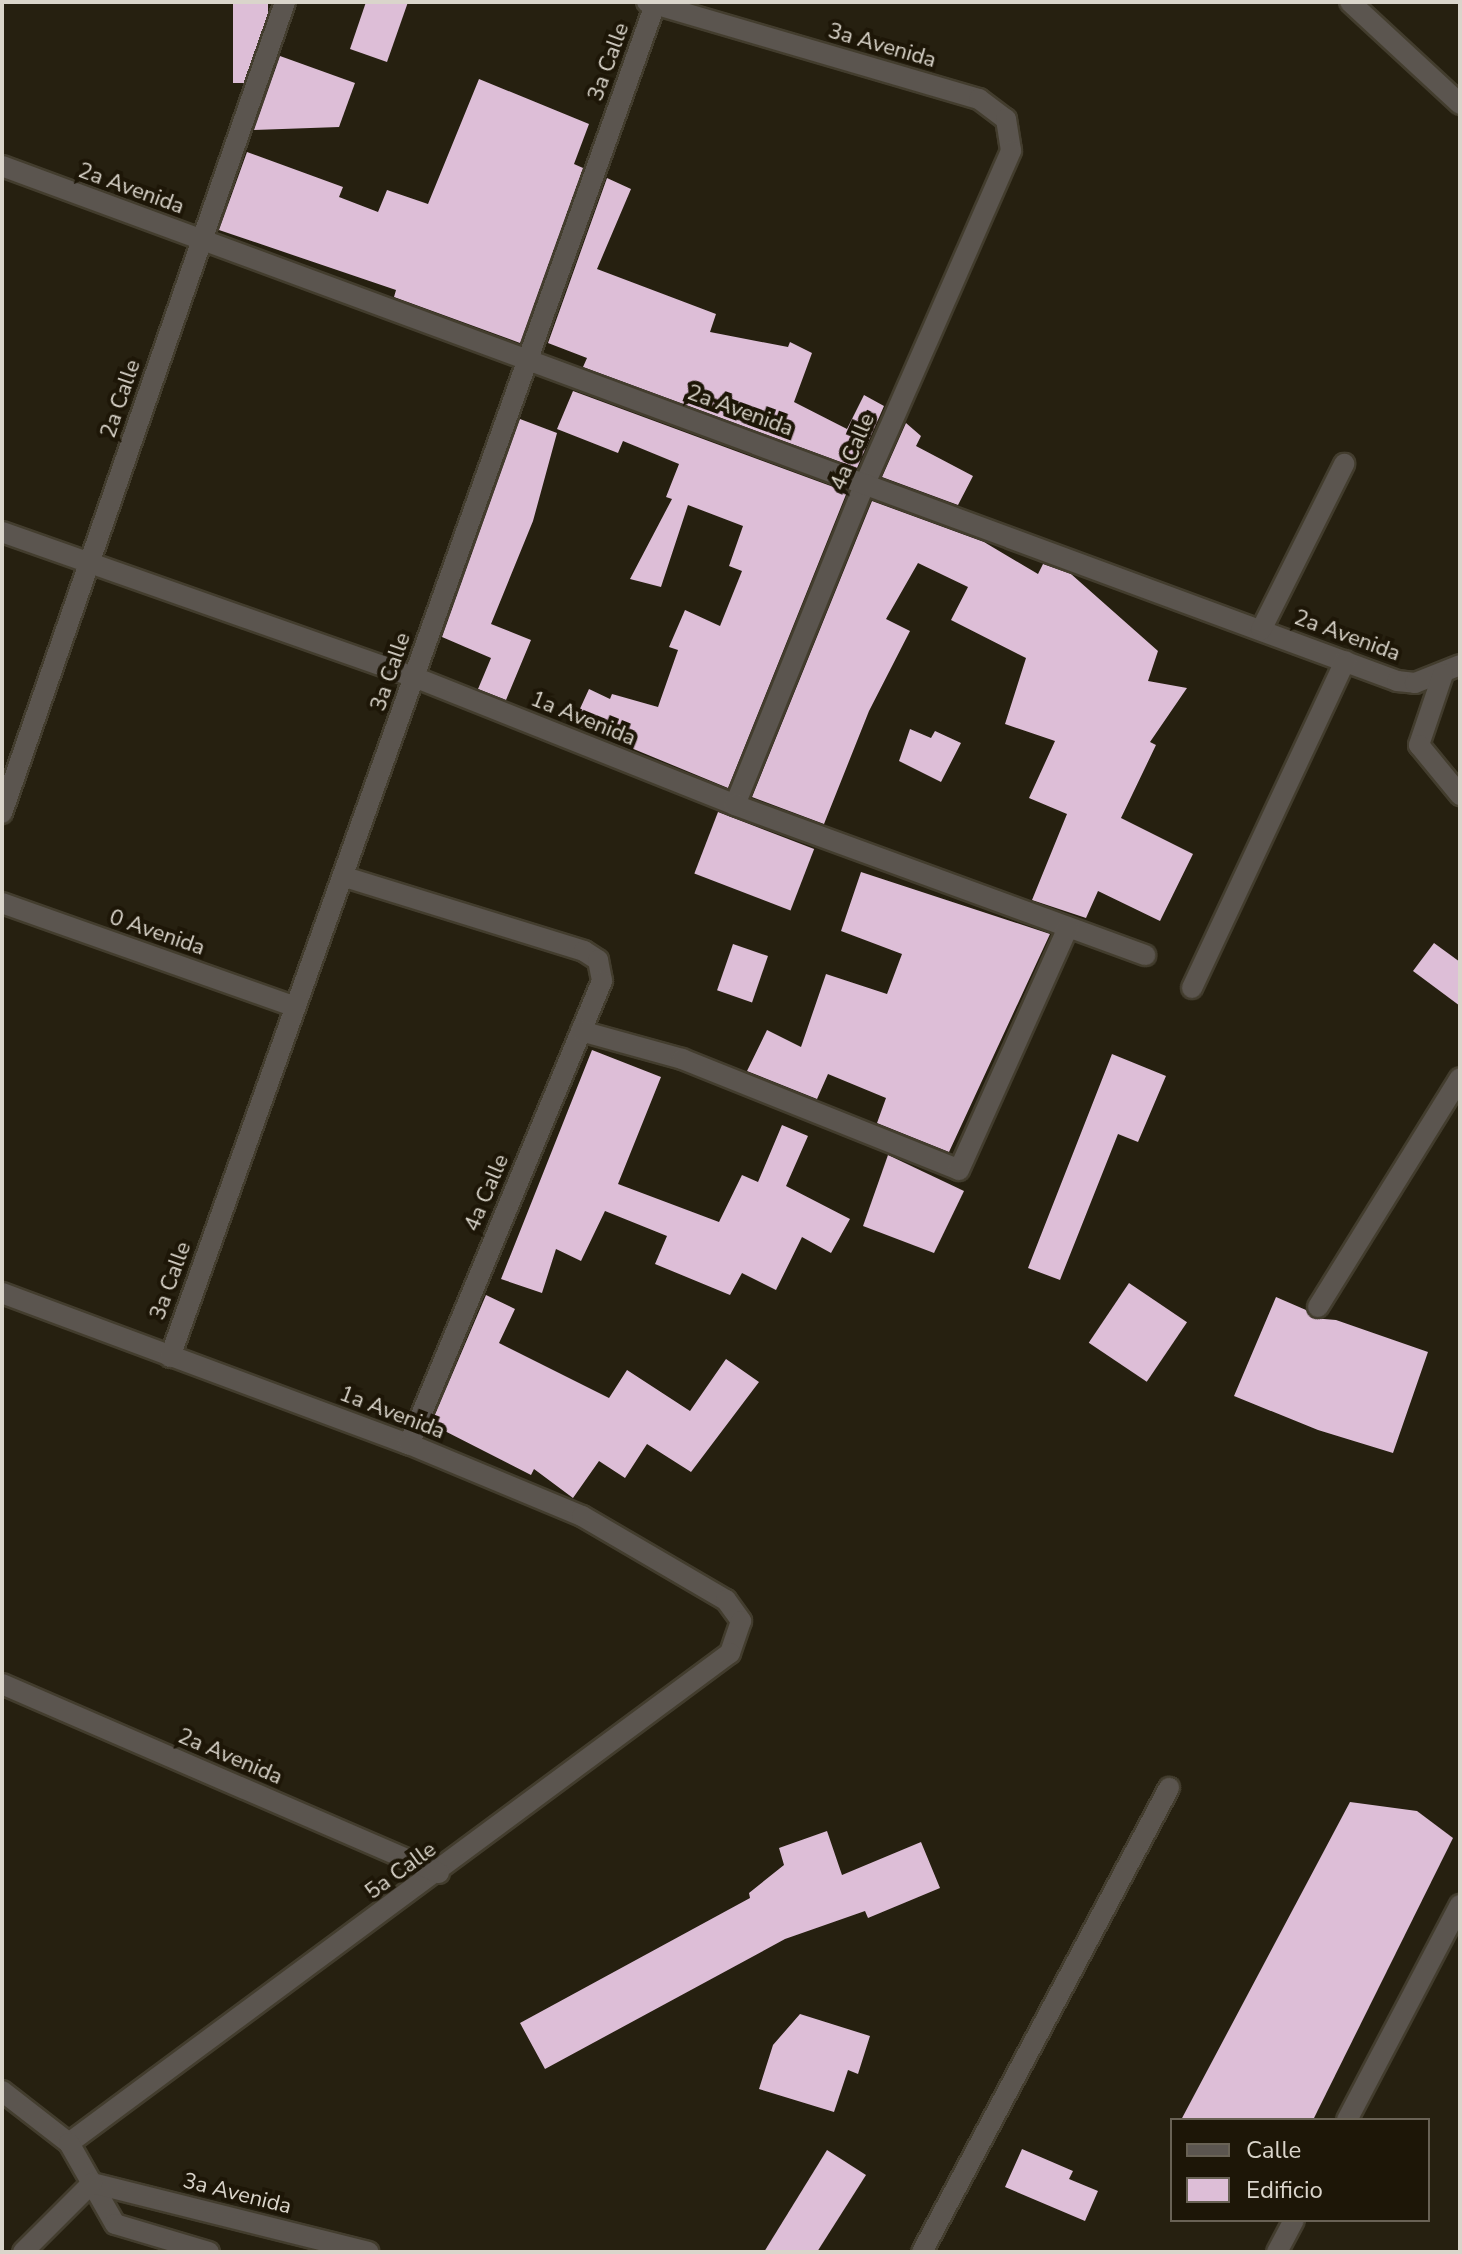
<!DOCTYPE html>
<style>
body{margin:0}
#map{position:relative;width:1462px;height:2254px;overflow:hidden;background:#262010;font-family:"Nunito Sans",sans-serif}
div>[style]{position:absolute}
.building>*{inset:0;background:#ddbed7;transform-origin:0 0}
.roads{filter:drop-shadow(2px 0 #433d2e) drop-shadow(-2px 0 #433d2e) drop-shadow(0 2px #433d2e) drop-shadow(0 -2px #433d2e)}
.street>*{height:20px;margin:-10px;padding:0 10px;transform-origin:10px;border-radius:10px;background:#5b554f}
span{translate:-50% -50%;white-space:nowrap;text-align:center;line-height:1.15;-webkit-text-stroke:8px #1d1607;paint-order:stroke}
.street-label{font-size:22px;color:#dad5cb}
.frame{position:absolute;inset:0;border:4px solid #dad5cb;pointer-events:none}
.legend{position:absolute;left:1170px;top:2118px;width:260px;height:104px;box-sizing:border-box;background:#1d1607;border:2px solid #696255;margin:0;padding:10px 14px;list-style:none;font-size:24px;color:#dad5cb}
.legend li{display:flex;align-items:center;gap:16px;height:40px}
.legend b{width:40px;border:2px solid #696255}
</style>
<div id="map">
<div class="building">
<div style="left:233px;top:2px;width:35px;height:81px"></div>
<div style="clip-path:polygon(366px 2px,408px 2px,387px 62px,350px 49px)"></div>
<div style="clip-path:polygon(280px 56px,355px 83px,339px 127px,254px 130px)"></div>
<div style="clip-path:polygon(479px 79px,589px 124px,574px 164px,583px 168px,520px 343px,394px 297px,396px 290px,219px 230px,247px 152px,343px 187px,339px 197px,378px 212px,387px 190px,428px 204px)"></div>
<div style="clip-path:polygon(607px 178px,631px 189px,597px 269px,716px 314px,710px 332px,788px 347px,790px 342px,812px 353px,794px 402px,847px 429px,864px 395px,884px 406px,857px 468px,583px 367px,587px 358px,548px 343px)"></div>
<div style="clip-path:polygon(573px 391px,847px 492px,728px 788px,573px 724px,589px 689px,610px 699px,612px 694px,658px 707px,678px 650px,669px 647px,685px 610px,720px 626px,742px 571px,729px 566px,743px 526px,688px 505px,661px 587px,630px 579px,672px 499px,666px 497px,679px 464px,623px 441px,618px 453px,557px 429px)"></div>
<div style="clip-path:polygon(520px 419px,557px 433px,533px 521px,491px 624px,531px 640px,506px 700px,478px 689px,491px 658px,442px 637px)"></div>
<div style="clip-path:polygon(906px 423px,921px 436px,916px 446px,973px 476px,958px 505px,882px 477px)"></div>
<div style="clip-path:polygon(872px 501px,984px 542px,1038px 574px,1043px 564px,1071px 574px,1158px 651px,1148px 681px,1187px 688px,1150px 742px,1156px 745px,1121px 818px,1193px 854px,1160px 921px,1098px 891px,1086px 918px,1032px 900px,1067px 814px,1029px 798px,1055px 741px,1005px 724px,1026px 658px,951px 620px,968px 587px,918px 563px,886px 619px,910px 631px,869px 711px,824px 824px,752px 797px)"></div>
<div style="clip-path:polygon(910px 729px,931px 738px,935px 731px,961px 743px,941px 782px,899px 761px)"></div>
<div style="left:718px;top:812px;width:103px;height:66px;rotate:21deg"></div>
<div style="clip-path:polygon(861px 872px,1050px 934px,949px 1152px,877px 1123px,886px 1098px,828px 1074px,817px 1099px,747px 1071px,767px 1030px,801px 1047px,826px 974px,887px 994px,902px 954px,841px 931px)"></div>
<div style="clip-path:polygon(1434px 943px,1460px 962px,1460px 1006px,1413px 971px)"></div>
<div style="left:733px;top:944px;width:37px;height:49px;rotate:19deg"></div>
<div style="clip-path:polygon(592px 1050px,661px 1077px,618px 1184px,719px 1222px,742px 1175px,758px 1182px,782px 1125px,808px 1136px,786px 1186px,850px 1219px,831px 1253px,802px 1237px,776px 1290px,742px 1273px,730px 1295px,655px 1264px,667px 1236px,605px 1211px,581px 1261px,556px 1249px,542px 1293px,501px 1279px)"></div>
<div style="clip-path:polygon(1112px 1054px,1166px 1076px,1138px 1142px,1118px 1134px,1060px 1280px,1028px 1268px)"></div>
<div style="clip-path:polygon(888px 1155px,964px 1191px,934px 1253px,863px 1226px)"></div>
<div style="left:1129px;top:1283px;width:70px;height:72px;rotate:34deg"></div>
<div style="clip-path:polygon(486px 1295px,515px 1309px,499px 1343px,609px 1398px,627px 1370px,690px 1411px,726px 1359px,759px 1382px,691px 1472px,647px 1444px,625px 1478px,599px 1461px,573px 1498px,534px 1469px,531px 1475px,431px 1424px)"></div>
<div style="clip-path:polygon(1276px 1297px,1306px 1310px,1312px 1318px,1336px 1320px,1428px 1352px,1393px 1453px,1318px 1430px,1234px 1396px)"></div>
<div style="clip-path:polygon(1350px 1802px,1417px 1811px,1453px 1838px,1313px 2120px,1181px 2120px)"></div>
<div style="clip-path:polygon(827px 1831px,842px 1875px,921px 1842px,940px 1888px,868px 1918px,865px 1911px,785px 1939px,545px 2069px,520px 2023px,750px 1898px,749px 1893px,784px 1865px,779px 1848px)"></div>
<div style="clip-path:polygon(800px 2014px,870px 2036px,858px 2074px,848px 2070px,834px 2112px,759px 2089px,773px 2045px)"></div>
<div style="clip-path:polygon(1022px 2149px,1073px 2171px,1069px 2179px,1098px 2191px,1085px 2221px,1005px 2187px)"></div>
<div style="clip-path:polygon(827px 2150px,866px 2175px,817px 2252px,764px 2252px)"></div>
</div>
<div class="roads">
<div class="street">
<div style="left:647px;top:2px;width:346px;rotate:16.3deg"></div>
<div style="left:979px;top:99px;width:34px;rotate:37deg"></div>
<div style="left:1006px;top:119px;width:32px;rotate:81deg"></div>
<div style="left:1011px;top:151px;width:363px;rotate:113.7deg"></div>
<div style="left:865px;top:483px;width:347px;rotate:112deg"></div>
<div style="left:1350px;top:2px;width:150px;rotate:42.8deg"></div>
<div style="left:2px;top:166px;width:1487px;rotate:20.26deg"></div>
<div style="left:1397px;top:681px;width:18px;rotate:6deg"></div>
<div style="left:1415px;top:683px;width:48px;rotate:-21.8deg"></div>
<div style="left:2px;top:532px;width:437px;rotate:19.4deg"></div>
<div style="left:414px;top:677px;width:346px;rotate:21.7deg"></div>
<div style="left:735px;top:805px;width:437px;rotate:20.1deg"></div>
<div style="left:1261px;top:630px;width:186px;rotate:-63.4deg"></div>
<div style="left:1443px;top:674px;width:75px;rotate:108.7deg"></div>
<div style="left:1419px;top:745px;width:65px;rotate:50.6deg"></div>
<div style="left:2px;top:813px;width:859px;rotate:-70.76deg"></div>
<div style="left:345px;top:877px;width:250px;rotate:17.2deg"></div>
<div style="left:584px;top:951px;width:17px;rotate:33deg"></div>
<div style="left:598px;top:960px;width:21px;rotate:79deg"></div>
<div style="left:602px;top:981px;width:502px;rotate:112.63deg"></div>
<div style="left:2px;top:903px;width:311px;rotate:19.5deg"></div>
<div style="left:1192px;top:988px;width:361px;rotate:-64.9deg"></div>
<div style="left:581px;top:1031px;width:105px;rotate:15.5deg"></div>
<div style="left:682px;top:1059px;width:298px;rotate:21.8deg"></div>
<div style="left:959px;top:1170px;width:266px;rotate:-65.8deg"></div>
<div style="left:2px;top:1293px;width:434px;rotate:20.4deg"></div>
<div style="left:409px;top:1444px;width:187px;rotate:22.6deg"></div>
<div style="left:582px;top:1516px;width:167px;rotate:30.3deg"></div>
<div style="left:726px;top:1600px;width:26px;rotate:54deg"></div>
<div style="left:741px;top:1621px;width:34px;rotate:109deg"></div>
<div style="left:730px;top:1653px;width:823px;rotate:143.45deg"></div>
<div style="left:1318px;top:1307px;width:269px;rotate:-58.2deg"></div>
<div style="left:170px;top:1357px;width:1440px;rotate:-70.27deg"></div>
<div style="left:2px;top:1684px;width:476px;rotate:23.4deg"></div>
<div style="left:2px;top:2091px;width:85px;rotate:37.8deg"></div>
<div style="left:69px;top:2143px;width:93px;rotate:60.4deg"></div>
<div style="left:115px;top:2224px;width:98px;rotate:16.6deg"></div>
<div style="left:1347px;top:2120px;width:243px;rotate:-62.3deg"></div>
<div style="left:92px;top:2183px;width:285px;rotate:14deg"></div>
<div style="left:23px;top:2252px;width:98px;rotate:-45deg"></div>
<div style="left:922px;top:2252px;width:526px;rotate:-61.97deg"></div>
<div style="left:1277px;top:2252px;width:36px;rotate:-62deg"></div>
</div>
</div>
<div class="street-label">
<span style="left:882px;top:46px;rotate:16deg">3a Avenida</span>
<span style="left:609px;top:62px;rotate:-70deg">3a Calle</span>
<span style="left:131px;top:189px;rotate:20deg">2a Avenida</span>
<span style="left:121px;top:399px;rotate:-71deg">2a Calle</span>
<span style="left:740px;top:411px;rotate:20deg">2a Avenida</span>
<span style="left:853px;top:452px;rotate:-67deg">4a Calle</span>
<span style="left:1347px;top:636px;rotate:20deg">2a Avenida</span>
<span style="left:391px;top:672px;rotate:-71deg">3a Calle</span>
<span style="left:583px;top:719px;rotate:22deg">1a Avenida</span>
<span style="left:157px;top:933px;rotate:19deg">0 Avenida</span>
<span style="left:487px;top:1193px;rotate:-67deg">4a Calle</span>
<span style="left:171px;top:1281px;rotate:-70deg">3a Calle</span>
<span style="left:392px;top:1413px;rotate:21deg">1a Avenida</span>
<span style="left:230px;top:1757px;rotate:23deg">2a Avenida</span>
<span style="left:401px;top:1871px;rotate:-36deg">5a Calle</span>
<span style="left:237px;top:2194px;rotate:14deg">3a Avenida</span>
</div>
<div class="frame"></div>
<ul class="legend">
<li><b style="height:10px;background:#5b554f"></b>Calle</li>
<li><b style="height:22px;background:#ddbed7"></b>Edificio</li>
</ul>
</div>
